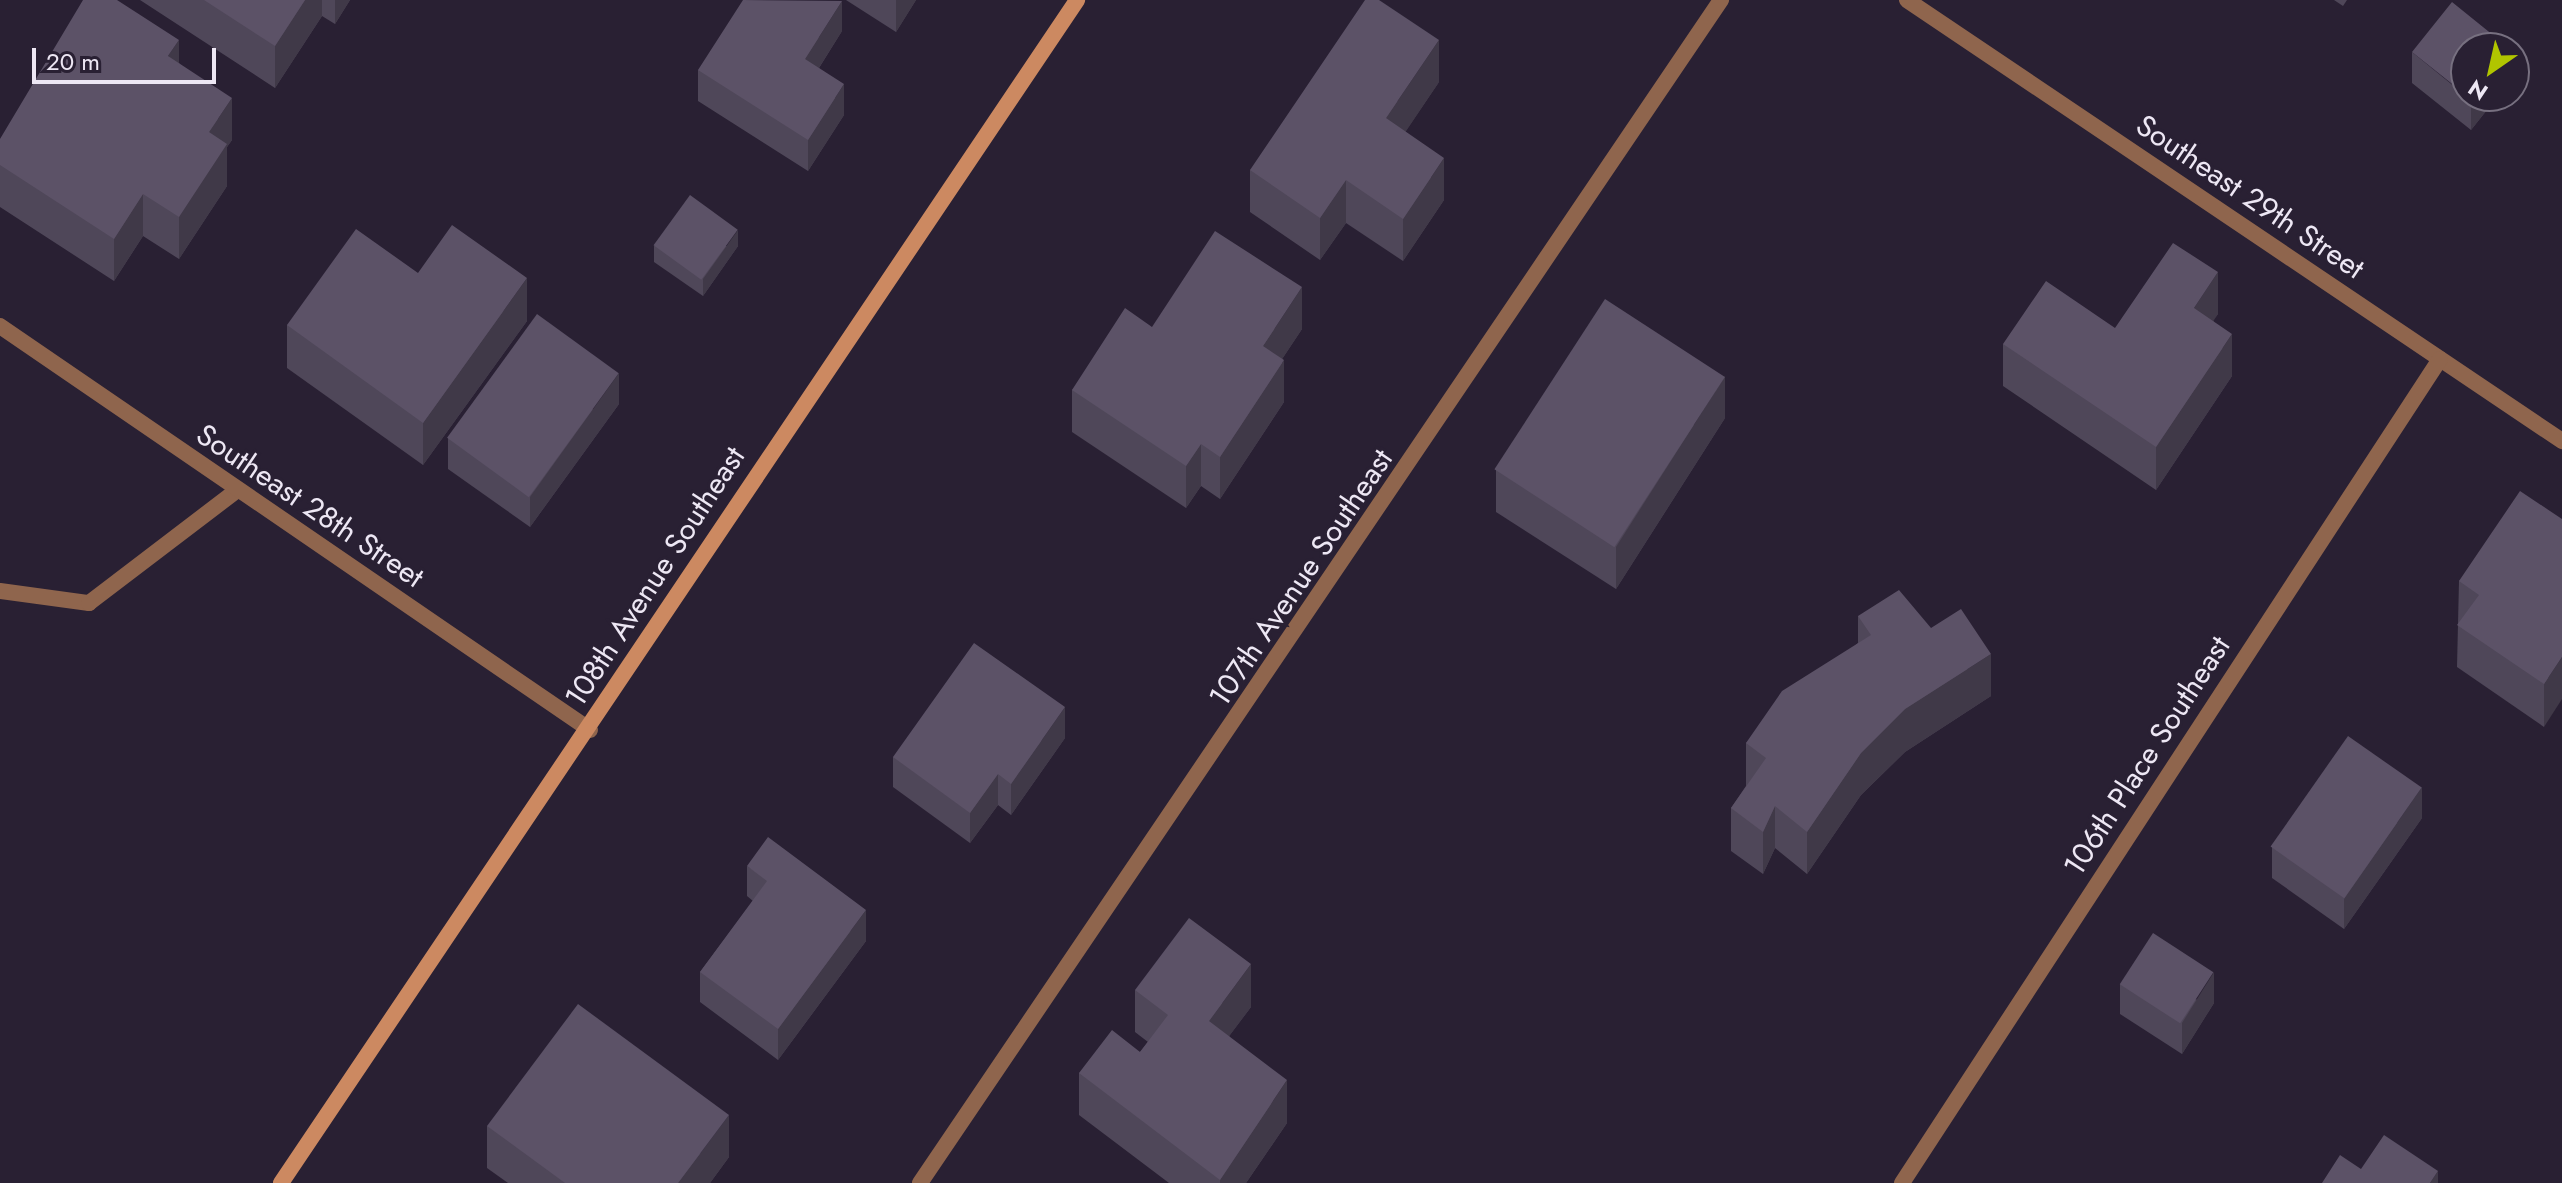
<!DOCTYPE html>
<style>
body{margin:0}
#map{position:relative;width:2562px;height:1183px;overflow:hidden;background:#292033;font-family:Jost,sans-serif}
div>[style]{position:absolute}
.lane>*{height:16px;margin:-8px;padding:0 8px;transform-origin:8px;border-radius:8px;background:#8f654d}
.street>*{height:16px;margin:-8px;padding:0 8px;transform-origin:8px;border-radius:8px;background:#8f654d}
.secondary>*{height:16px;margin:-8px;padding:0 8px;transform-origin:8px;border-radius:8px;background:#cc8961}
.wall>*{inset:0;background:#4f4759}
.shaded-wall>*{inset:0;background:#403948}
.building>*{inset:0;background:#5c5267;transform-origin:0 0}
span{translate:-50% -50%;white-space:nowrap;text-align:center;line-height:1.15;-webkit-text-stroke:6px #292033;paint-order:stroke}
.street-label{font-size:30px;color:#ede7f4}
.north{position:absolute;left:2450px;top:32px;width:80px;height:80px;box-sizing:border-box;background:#292033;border:2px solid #777080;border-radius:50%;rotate:214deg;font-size:22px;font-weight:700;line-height:32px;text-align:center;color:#ede7f4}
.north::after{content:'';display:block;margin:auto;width:28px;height:36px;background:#b1c500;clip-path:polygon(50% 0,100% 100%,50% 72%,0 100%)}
.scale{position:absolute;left:32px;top:48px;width:184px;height:36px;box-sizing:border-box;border:4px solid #ede7f4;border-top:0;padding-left:10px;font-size:24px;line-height:28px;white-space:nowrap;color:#ede7f4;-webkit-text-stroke:6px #292033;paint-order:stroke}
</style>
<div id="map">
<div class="lane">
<div style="left:0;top:591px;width:90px;rotate:7.7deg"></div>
<div style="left:89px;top:603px;width:185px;rotate:-37.3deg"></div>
</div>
<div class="street">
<div style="left:1907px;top:0;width:790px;rotate:33.95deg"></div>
<div style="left:0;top:326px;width:715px;rotate:34.4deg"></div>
<div style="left:920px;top:1183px;width:1429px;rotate:-55.9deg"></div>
<div style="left:1902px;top:1183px;width:984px;rotate:-56.86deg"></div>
</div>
<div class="secondary">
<div style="left:281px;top:1183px;width:1426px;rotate:-56.06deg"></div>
</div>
<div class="wall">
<div style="clip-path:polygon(140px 0,350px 0,335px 24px,322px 16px,275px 88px)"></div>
<div style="clip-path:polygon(846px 0,916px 0,896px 32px)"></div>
<div style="clip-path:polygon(2334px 0,2347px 0,2343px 6px)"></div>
<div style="clip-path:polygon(842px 31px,819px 68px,844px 115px,808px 171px,698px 101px,698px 70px)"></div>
<div style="clip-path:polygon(2412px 52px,2466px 96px,2498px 96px,2471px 130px,2412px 83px)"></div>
<div style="clip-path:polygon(179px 63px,232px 140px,227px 147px,227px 186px,179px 259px,143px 236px,114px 281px,0 207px,0 139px)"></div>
<div style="clip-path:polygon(1439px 82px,1405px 132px,1444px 200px,1403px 261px,1346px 223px,1320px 260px,1250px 212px,1250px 170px)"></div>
<div style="clip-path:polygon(654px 246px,738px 246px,703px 296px,654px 262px)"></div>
<div style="clip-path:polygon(418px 273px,527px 321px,423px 465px,287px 368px,287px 325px)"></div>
<div style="clip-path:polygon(2218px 314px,2213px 320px,2232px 376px,2156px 490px,2003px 386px,2003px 344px)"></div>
<div style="clip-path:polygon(1152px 327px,1302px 329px,1282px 359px,1284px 402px,1220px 499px,1201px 486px,1186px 508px,1072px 432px,1072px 390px)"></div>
<div style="clip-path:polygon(619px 404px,530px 527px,448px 469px,448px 438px)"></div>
<div style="clip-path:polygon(1725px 418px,1616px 589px,1496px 512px,1496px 470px)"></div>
<div style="clip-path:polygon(2562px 519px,2544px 727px,2457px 667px,2459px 581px)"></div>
<div style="clip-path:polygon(1858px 616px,1931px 628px,1991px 696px,1905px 752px,1861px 795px,1807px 874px,1775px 848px,1763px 874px,1731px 851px,1731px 808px,1746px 786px,1746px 743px,1858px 643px)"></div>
<div style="clip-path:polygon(1065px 738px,1011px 815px,998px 805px,970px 843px,893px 787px,893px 757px)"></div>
<div style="clip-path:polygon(2422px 818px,2344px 929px,2272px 878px,2272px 847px)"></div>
<div style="clip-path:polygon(747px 866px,866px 941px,778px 1060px,700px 1002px,700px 972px,753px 901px,747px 896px)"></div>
<div style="clip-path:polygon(2120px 984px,2214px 1003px,2182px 1054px,2120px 1014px)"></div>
<div style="clip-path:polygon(1135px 990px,1251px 1007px,1229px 1036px,1287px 1123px,1246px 1183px,1169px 1183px,1079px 1115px,1079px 1073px,1140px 1052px,1148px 1042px,1135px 1032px)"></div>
<div style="clip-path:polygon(487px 1126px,729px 1157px,710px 1183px,508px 1183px,487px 1168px)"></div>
</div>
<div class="shaded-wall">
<div style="clip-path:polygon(305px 0,322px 0,322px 16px,275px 88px,275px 46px)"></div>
<div style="clip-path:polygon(335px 0,350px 0,335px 24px)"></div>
<div style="clip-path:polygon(896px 0,916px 0,896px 32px)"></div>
<div style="clip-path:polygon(842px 1px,842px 31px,805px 90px,805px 59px)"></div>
<div style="clip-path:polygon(179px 40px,179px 82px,168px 56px)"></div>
<div style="clip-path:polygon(1439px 40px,1439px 82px,1386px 161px,1386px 118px)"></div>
<div style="clip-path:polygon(844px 84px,844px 115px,808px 171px,808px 140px)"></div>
<div style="clip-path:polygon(2474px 96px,2498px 96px,2471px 130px,2471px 99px)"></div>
<div style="clip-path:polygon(232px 98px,232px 140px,227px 147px,227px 186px,179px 259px,179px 217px,209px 132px)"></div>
<div style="clip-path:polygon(1444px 158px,1444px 200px,1403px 261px,1403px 219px)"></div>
<div style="clip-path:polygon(1346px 180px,1346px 223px,1320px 260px,1320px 218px)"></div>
<div style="clip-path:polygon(143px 194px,143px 236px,114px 281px,114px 239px)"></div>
<div style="clip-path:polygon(738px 230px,738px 246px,703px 296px,703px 279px)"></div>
<div style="clip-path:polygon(2218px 272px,2218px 314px,2194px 350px,2194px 308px)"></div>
<div style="clip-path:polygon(527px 278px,527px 321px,423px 465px,423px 423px)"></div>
<div style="clip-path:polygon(1302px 287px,1302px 329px,1263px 388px,1263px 346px)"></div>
<div style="clip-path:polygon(2232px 334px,2232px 376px,2156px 490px,2156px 447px)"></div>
<div style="clip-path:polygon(1284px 360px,1284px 402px,1220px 499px,1220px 457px)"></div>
<div style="clip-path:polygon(619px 373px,619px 404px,530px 527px,530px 497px)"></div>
<div style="clip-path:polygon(1725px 376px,1725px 418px,1616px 589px,1616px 547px)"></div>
<div style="clip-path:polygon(1201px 444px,1201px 486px,1186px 508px,1186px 466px)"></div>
<div style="clip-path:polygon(1991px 654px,1991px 696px,1905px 752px,1861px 795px,1807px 874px,1807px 832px,1861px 753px,1905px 709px)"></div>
<div style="clip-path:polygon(2562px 657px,2562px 699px,2544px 727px,2544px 684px)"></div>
<div style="clip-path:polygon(1065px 707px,1065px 738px,1011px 815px,1011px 784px)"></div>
<div style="clip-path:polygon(998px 774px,998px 805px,970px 843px,970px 813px)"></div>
<div style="clip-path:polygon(2422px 787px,2422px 818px,2344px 929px,2344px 899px)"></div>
<div style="clip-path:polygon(1775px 806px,1775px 848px,1763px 874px,1763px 832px)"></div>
<div style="clip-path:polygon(866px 910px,866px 941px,778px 1060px,778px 1029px)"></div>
<div style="clip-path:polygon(1251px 964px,1251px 1007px,1209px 1063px,1209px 1021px)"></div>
<div style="clip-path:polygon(2214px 972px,2214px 1003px,2182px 1054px,2182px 1023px)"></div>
<div style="clip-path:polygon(1287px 1080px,1287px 1123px,1246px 1183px,1220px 1183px,1220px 1180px)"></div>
<div style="clip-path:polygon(729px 1115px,729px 1157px,710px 1183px,678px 1183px)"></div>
<div style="clip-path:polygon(2438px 1171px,2438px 1183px,2430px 1183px)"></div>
</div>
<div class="building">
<div style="clip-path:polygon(83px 0,117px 0,179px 40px,168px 56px,232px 98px,209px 132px,227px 144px,179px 217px,143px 194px,114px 239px,0 165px,0 139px)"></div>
<div style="clip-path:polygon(204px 0,305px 0,275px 46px)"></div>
<div style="clip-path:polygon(743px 0,842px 1px,805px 59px,844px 84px,808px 140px,698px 70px)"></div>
<div style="clip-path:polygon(1365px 0,1379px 0,1439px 40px,1386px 118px,1444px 158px,1403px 219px,1346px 180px,1320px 218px,1250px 170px)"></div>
<div style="clip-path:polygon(2452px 2px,2509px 48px,2466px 48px,2466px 95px,2412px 52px)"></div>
<div style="left:690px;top:195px;width:59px;height:62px;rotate:36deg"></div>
<div style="clip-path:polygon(452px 225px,527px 278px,423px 423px,287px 325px,356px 229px,418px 273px)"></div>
<div style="clip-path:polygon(1215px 231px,1302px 287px,1263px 346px,1284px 360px,1220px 457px,1201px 444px,1186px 466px,1072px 390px,1125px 308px,1152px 327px)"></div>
<div style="clip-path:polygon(2173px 243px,2218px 272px,2194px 308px,2232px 334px,2156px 447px,2003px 344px,2046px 281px,2115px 328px)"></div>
<div style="left:1605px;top:299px;width:143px;height:203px;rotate:33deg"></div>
<div style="left:537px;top:314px;width:101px;height:153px;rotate:36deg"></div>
<div style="clip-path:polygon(2520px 491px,2562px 519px,2562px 657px,2544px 684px,2457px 625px,2479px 595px,2459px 581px)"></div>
<div style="clip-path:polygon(1899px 590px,1931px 628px,1961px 609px,1991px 654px,1905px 709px,1861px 753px,1807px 832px,1775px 806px,1763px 832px,1731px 808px,1766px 758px,1746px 743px,1782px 691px,1871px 635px,1858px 616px)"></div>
<div style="clip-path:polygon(974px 643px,1065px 707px,1011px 784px,998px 774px,970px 813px,893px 757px)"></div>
<div style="left:2348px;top:736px;width:90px;height:135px;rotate:35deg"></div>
<div style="clip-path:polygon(768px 837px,866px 910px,778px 1029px,700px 972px,767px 881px,747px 866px)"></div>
<div style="clip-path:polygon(1189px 918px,1251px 964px,1209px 1021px,1287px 1080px,1220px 1180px,1079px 1073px,1112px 1030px,1140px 1052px,1168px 1015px,1135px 990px)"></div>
<div style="left:2153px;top:933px;width:72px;height:61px;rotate:33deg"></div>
<div style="clip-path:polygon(578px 1004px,729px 1115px,678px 1183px,565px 1183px,487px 1126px)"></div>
<div style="clip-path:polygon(2384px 1135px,2438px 1171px,2430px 1183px,2322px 1183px,2340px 1155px,2361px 1169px)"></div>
</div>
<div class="street-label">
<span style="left:2250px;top:197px;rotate:34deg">Southeast 29th Street</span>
<span style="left:310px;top:506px;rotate:34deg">Southeast 28th Street</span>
<span style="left:655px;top:577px;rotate:-57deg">108th Avenue Southeast</span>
<span style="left:1301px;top:578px;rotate:-56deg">107th Avenue Southeast</span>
<span style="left:2147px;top:756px;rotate:-57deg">106th Place Southeast</span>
</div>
<div class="north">N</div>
<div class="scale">20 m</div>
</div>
